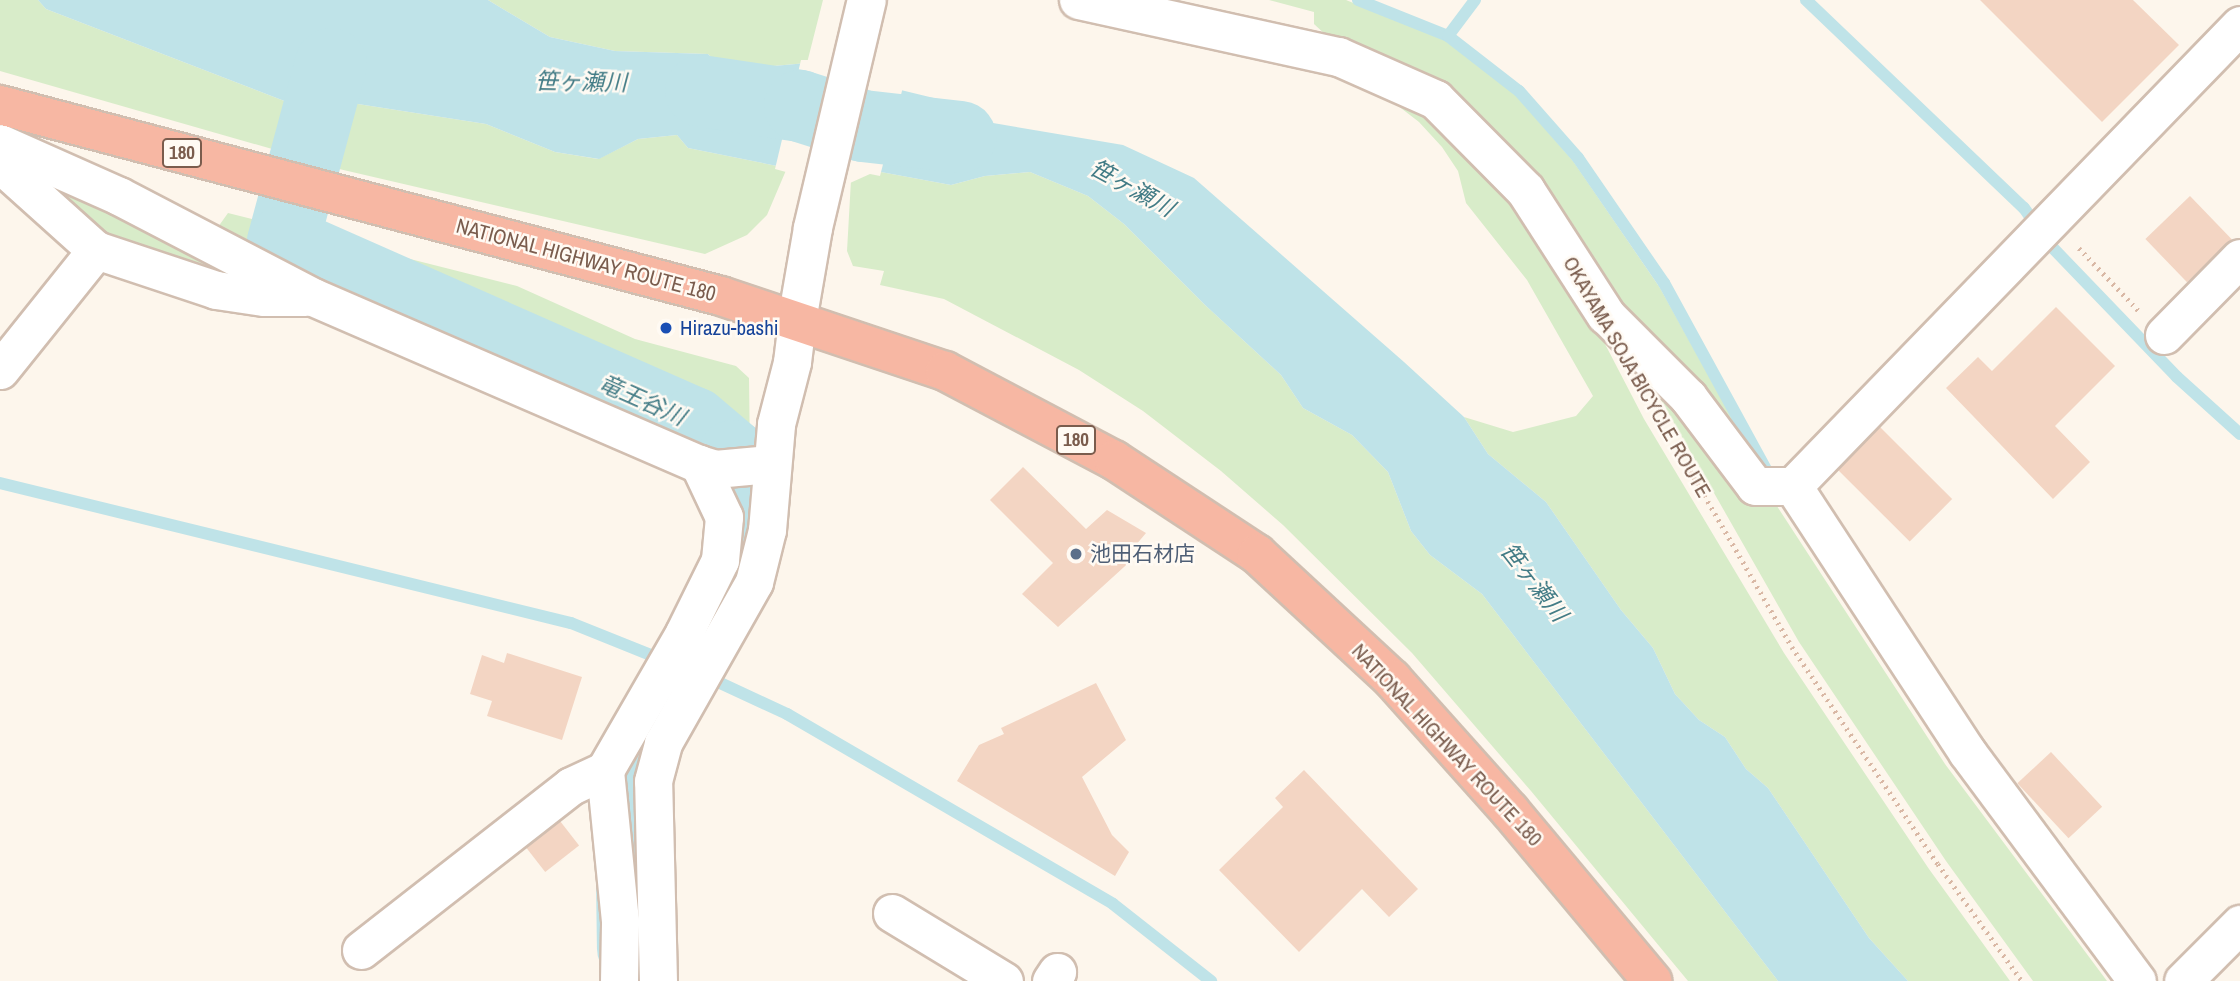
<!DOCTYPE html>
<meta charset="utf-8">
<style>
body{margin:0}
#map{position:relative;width:2240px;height:981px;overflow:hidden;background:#fdf6ec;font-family:"Archivo Narrow","Noto Sans JP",sans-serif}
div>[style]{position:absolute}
.green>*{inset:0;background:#d8ecc9}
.water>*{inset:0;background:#bfe3e8}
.pier>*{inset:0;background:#fdf6ec}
.stream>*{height:12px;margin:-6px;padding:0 6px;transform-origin:6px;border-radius:6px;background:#bfe3e8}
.river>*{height:72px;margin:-36px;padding:0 36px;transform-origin:36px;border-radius:36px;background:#bfe3e8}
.building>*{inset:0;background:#f3d5c3;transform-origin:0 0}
.path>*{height:4.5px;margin-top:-2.25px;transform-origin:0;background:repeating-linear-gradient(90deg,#d9b8a5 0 2px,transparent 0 7px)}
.roads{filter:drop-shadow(2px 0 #d1beb0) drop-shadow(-2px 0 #d1beb0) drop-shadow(0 2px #d1beb0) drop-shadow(0 -2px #d1beb0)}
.street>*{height:37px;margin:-18.5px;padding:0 18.5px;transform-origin:18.5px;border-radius:18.5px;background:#fff}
.secondary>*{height:38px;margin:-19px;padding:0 19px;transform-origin:19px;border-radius:19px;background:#fff}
.highway>*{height:38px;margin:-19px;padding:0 19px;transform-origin:19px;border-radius:19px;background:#f7b7a3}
.dots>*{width:19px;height:19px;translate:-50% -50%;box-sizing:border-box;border:4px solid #fffaf3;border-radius:50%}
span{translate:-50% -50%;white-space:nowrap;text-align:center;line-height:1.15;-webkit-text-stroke:5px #fffaf3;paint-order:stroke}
.shield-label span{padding:2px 5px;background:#fffaf3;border:2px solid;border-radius:5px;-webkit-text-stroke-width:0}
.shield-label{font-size:19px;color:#7a5c4d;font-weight:700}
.street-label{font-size:21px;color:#7a5c4d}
.transit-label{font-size:21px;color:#164399}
.left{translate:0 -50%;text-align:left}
.service-label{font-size:21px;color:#4e5e75}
.water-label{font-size:23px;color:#437c86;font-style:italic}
</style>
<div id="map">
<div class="green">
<div style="clip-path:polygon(0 0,38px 0,46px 9px,305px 109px,293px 155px,0 71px)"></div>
<div style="clip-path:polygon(488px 0,823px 0,807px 63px,761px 67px,732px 78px,708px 54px,615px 51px,550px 37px)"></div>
<div style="clip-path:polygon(1269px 0,1346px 0,1446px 41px,1515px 94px,1573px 161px,1660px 288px,1751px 452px,1722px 434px,1532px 192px,1340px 48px,1314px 24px,1314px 12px)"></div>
<div style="clip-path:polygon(1384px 95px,1428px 107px,1516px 198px,1592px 319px,1644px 419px,1784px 653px,1929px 869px,2010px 981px,1908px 981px,1869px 938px,1768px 788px,1746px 769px,1725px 737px,1699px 720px,1675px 694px,1653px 648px,1621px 610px,1546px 502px,1488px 454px,1464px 417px,1513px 432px,1576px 416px,1593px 396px,1527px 280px,1466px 203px,1458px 171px,1442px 147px,1419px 122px)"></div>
<div style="clip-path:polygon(345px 102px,486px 124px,555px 152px,598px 159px,638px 139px,677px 135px,688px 148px,787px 168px,767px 215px,747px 235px,705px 254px,322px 165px,339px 110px)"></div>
<div style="clip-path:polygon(3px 155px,269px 282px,187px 268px,100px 243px)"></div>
<div style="clip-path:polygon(870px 170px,951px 185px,985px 176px,1030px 172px,1088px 196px,1124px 224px,1205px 305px,1281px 375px,1303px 408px,1352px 435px,1388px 472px,1411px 531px,1430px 555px,1482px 594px,1778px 981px,1688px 981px,1531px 791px,1412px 653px,1283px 525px,1221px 471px,1143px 411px,1079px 370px,944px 299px,880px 285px,884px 271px,853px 266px,847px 251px,851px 180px)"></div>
<div style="clip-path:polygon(228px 213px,517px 286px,635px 339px,736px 366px,749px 378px,750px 455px,716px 458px,315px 291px,218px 227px)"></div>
<div style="clip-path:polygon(1637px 358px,1773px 500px,1945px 764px,2107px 981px,2033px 981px,1946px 861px,1799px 642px)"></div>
</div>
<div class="water">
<div style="clip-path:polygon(38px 0,488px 0,550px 37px,615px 51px,708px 54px,732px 78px,761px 67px,807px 63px,787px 168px,688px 148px,677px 135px,638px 139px,599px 159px,555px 152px,486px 124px,345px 102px,339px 110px,322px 165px,293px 155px,305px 109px,46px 9px)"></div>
<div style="clip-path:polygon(872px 83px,942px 100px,993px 123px,1123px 145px,1194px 178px,1404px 362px,1464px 417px,1488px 454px,1546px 502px,1621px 610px,1653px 648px,1675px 694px,1699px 720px,1725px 737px,1746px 769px,1768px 788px,1869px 938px,1908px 981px,1778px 981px,1482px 594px,1430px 555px,1411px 531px,1388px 472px,1352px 435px,1303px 408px,1281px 375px,1205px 305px,1124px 224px,1088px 196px,1030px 172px,985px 176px,951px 185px,870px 170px)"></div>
</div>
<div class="pier">
<div style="clip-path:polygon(801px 60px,809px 60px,811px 64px,790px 169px,786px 172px,775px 169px)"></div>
<div style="clip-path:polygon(873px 80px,903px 87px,880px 176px,870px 174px,850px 183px,848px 179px,869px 83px)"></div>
</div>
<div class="stream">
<div style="left:1358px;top:0;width:97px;rotate:21.8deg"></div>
<div style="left:1448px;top:36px;width:90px;rotate:37.8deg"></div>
<div style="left:1519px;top:91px;width:89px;rotate:48.6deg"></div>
<div style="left:1578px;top:158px;width:152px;rotate:55.5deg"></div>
<div style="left:1664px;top:283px;width:227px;rotate:61.3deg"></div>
<div style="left:1806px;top:0;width:301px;rotate:43.7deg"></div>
<div style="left:2024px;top:208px;width:45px;rotate:54.9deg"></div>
<div style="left:2050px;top:245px;width:183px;rotate:46.1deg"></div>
<div style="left:2177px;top:377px;width:85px;rotate:42.1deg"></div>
<div style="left:1448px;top:36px;width:45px;rotate:-53.1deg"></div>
<div style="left:0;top:483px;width:588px;rotate:13.78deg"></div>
<div style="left:571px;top:623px;width:99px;rotate:21.9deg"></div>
<div style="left:703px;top:675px;width:93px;rotate:24.9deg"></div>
<div style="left:787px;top:714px;width:377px;rotate:30.2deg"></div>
<div style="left:1113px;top:904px;width:125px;rotate:38.2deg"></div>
</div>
<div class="river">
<div style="left:331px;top:64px;width:184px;rotate:105.1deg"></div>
<div style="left:283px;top:242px;width:449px;rotate:23.8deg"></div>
<div style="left:694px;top:423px;width:51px;rotate:40.2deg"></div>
<div style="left:733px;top:456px;width:69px;rotate:78.4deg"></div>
<div style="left:747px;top:524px;width:59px;rotate:105.7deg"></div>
<div style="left:731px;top:581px;width:190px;rotate:118.6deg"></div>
<div style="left:640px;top:748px;width:62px;rotate:98.4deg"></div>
<div style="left:631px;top:809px;width:139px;rotate:89.2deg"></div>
<div style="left:701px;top:91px;width:100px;rotate:8.6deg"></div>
<div style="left:800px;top:106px;width:66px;rotate:17.6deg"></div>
<div style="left:863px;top:126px;width:98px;rotate:6.5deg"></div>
</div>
<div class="building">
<div style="clip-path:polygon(1980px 0,2133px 0,2179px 45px,2102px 122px)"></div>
<div style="left:2190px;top:196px;width:60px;height:62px;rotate:46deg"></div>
<div style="clip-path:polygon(2056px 307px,2115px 366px,2055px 426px,2090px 462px,2053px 499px,1946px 388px,1978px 357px,1992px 371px)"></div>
<div style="left:1880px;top:427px;width:102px;height:60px;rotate:45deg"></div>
<div style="clip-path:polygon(1023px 467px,1086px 529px,1107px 510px,1146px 533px,1130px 552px,1135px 557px,1058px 627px,1022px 594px,1053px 563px,990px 500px)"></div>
<div style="clip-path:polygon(507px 653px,582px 677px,562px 740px,487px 716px,492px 701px,470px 694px,482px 655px,504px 663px)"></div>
<div style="clip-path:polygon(1096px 683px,1126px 740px,1082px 777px,1112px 835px,1129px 852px,1115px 876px,957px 781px,979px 745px,1004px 734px,1001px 728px)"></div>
<div style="left:2051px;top:752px;width:75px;height:46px;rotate:47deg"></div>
<div style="clip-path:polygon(1304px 770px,1418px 889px,1389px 917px,1362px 889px,1299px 952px,1219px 870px,1283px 807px,1275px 798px)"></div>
<div style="left:560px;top:821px;width:31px;height:43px;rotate:52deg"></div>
</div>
<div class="path">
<div style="left:2079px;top:248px;width:86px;rotate:46.4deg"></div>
<div style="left:1687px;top:465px;width:210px;rotate:60deg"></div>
<div style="left:1792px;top:647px;width:262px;rotate:56.1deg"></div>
<div style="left:1938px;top:864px;width:144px;rotate:54.3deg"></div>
</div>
<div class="roads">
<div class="street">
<div style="left:0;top:143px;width:130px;rotate:24deg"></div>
<div style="left:119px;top:196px;width:219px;rotate:27.5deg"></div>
<div style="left:313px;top:297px;width:421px;rotate:23.4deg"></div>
<div style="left:699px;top:464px;width:17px;rotate:17deg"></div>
<div style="left:715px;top:469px;width:55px;rotate:-5.2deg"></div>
<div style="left:0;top:164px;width:129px;rotate:41.9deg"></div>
<div style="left:96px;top:250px;width:126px;rotate:18.4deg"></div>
<div style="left:216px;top:290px;width:49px;rotate:8.3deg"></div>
<div style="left:264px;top:297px;width:41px"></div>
<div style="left:1606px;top:315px;width:116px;rotate:45deg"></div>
<div style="left:1688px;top:397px;width:111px;rotate:53deg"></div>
<div style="left:1755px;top:486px;width:38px"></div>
<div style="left:1793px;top:486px;width:642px;rotate:-45.88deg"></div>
<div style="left:2164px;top:335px;width:108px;rotate:-45.4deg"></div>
<div style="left:0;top:370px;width:154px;rotate:-51.3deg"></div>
<div style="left:1793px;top:486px;width:318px;rotate:56.8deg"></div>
<div style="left:1967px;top:752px;width:285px;rotate:53.4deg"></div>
<div style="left:892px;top:913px;width:131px;rotate:31.3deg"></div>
<div style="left:361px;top:950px;width:266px;rotate:-38deg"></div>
<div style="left:571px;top:786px;width:38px;rotate:-25deg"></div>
<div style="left:619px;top:981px;width:60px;rotate:-89deg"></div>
<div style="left:620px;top:921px;width:152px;rotate:-95.7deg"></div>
<div style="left:605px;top:770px;width:158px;rotate:-60deg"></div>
<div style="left:684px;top:633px;width:81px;rotate:-63.7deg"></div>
<div style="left:720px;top:560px;width:43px;rotate:-84.7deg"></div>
<div style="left:724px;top:517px;width:59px;rotate:-115.3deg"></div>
<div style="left:658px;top:981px;width:200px;rotate:-91.4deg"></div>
<div style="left:653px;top:781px;width:39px;rotate:-75deg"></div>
<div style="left:663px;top:743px;width:185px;rotate:-60.5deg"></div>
<div style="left:754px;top:582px;width:54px;rotate:-76deg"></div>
<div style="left:767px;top:530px;width:106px;rotate:-85.1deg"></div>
<div style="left:776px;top:424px;width:64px;rotate:-75.5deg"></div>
<div style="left:792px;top:362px;width:41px;rotate:-83deg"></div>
<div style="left:1051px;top:981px;width:11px;rotate:-56deg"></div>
<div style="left:2183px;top:981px;width:81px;rotate:-45deg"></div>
</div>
<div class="secondary">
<div style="left:1079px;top:0;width:266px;rotate:12.4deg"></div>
<div style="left:1339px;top:57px;width:106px;rotate:23.9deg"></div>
<div style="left:1436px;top:100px;width:128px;rotate:45.3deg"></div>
<div style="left:1526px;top:191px;width:148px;rotate:57.2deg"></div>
<div style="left:797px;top:321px;width:94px;rotate:-80.2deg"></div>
<div style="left:813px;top:228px;width:234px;rotate:-76.7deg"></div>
</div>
<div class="highway">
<div style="left:0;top:105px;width:746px;rotate:14.84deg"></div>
<div style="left:721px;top:296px;width:236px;rotate:18.5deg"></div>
<div style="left:945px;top:371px;width:191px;rotate:27.8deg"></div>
<div style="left:1114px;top:460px;width:171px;rotate:33.3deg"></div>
<div style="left:1257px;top:554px;width:184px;rotate:42.8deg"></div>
<div style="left:1392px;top:679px;width:177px;rotate:48.2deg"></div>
<div style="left:1510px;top:811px;width:222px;rotate:50.1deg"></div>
</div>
</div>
<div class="dots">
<div style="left:666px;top:328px;background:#1a4fb4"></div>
<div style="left:1076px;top:554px;background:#5c6f8a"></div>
</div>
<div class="shield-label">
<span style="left:182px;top:153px">180</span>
<span style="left:1076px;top:440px">180</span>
</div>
<div class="street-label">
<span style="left:586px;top:260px;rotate:15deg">NATIONAL HIGHWAY ROUTE 180</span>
<span style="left:1637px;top:377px;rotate:60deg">OKAYAMA SOJA BICYCLE ROUTE</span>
<span style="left:1447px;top:745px;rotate:47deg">NATIONAL HIGHWAY ROUTE 180</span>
</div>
<div class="transit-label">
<span class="left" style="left:680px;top:328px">Hirazu-bashi</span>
</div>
<div class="service-label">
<span class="left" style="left:1090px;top:554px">池田石材店</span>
</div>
<div class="water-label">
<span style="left:581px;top:82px;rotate:1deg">笹ヶ瀬川</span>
<span style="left:1132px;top:188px;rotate:29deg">笹ヶ瀬川</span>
<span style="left:642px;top:400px;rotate:24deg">竜王谷川</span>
<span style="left:1534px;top:582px;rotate:52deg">笹ヶ瀬川</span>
</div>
</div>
